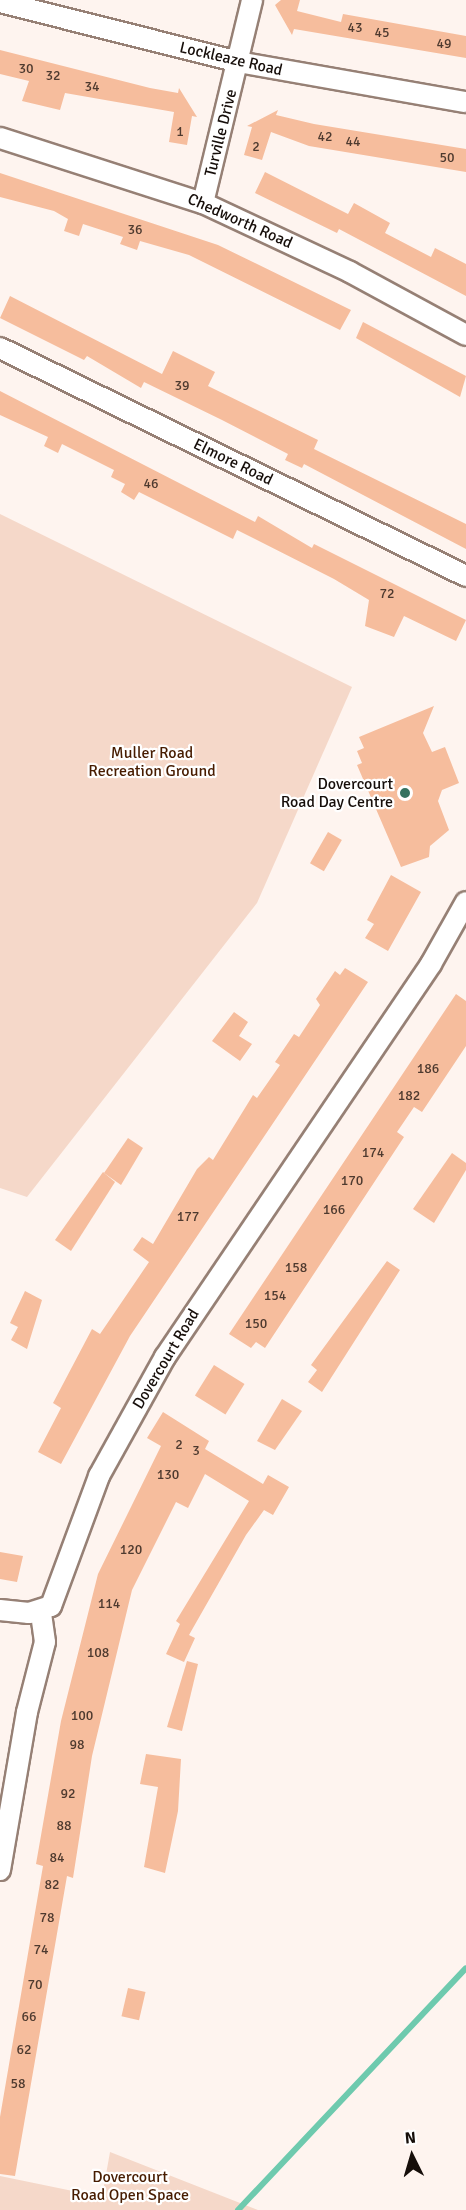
<!DOCTYPE html>
<style>
body{margin:0}
#map{position:relative;width:466px;height:2210px;overflow:hidden;background:#fef4ef;font-family:Signika,sans-serif}
div>[style]{position:absolute}
.green>*{inset:0;background:#f5d8c9}
.stream>*{height:6px;margin:-3px;padding:0 3px;transform-origin:3px;border-radius:3px;background:#6ecaae}
.building>*{inset:0;background:#f6bd9d;transform-origin:0 0}
.roads{filter:drop-shadow(2px 0 #968075) drop-shadow(-2px 0 #968075) drop-shadow(0 2px #968075) drop-shadow(0 -2px #968075)}
.street>*{height:20px;margin:-10px;padding:0 10px;transform-origin:10px;border-radius:10px;background:#fff}
.dots>*{width:16px;height:16px;translate:-50% -50%;box-sizing:border-box;border:3px solid #fff;border-radius:50%}
span{translate:-50% -50%;white-space:nowrap;text-align:center;line-height:1.15;-webkit-text-stroke:4.5px #fff;paint-order:stroke}
.number-label{font-size:14px;color:#4e3a2f}
.number-label span{-webkit-text-stroke-width:0}
.street-label{font-size:16px;color:#160e0a}
.park-label{font-size:16px;color:#471c00}
.poi-label{font-size:16px;color:#160e0a}
.right{translate:-100% -50%;text-align:right}
.north{position:absolute;left:382px;top:2126px;width:60px;height:60px;-webkit-text-stroke:4px #fff;paint-order:stroke;rotate:355deg;font-size:16px;font-weight:700;line-height:24px;text-align:center;color:#160e0a}
.north::after{content:'';display:block;margin:auto;width:21px;height:27px;background:#160e0a;clip-path:polygon(50% 0,100% 100%,50% 72%,0 100%)}
</style>
<div id="map">
<div class="green">
<div style="clip-path:polygon(0 514px,352px 687px,257px 903px,27px 1197px,0 1188px)"></div>
<div style="clip-path:polygon(110px 2152px,258px 2210px,0 2210px,0 2176px,102px 2197px)"></div>
</div>
<div class="stream">
<div style="left:238px;top:2210px;width:332px;rotate:-46.7deg"></div>
</div>
<div class="building">
<div style="clip-path:polygon(281px 0,300px 0,297px 11px,341px 22px,343px 14px,466px 36px,466px 58px,294px 29px,292px 35px,275px 5px)"></div>
<div style="clip-path:polygon(0 50px,150px 88px,178px 93px,179px 88px,197px 117px,192px 116px,187px 145px,169px 142px,174px 112px,65px 93px,60px 110px,22px 101px,29px 81px,0 74px)"></div>
<div style="clip-path:polygon(278px 110px,276px 115px,314px 124px,466px 149px,466px 172px,309px 146px,271px 132px,262px 160px,244px 155px,252px 127px,247px 126px)"></div>
<div style="clip-path:polygon(265px 172px,348px 214px,354px 203px,390px 223px,385px 233px,431px 257px,435px 248px,466px 264px,466px 296px,339px 229px,337px 233px,255px 193px)"></div>
<div style="clip-path:polygon(0 173px,218px 245px,351px 310px,340px 330px,189px 255px,140px 241px,137px 250px,120px 244px,123px 237px,83px 224px,79px 236px,64px 231px,68px 219px,54px 211px,0 197px)"></div>
<div style="clip-path:polygon(10px 296px,162px 374px,173px 351px,215px 372px,208px 386px,318px 440px,314px 449px,466px 524px,466px 549px,304px 464px,302px 468px,285px 460px,288px 454px,222px 420px,144px 382px,141px 388px,87px 356px,84px 360px,0 318px)"></div>
<div style="clip-path:polygon(363px 322px,466px 376px,460px 397px,356px 338px)"></div>
<div style="clip-path:polygon(0 391px,255px 522px,258px 516px,312px 548px,314px 544px,466px 620px,456px 641px,404px 616px,394px 637px,365px 626px,369px 600px,334px 579px,237px 530px,233px 539px,139px 492px,134px 500px,121px 492px,125px 484px,111px 477px,114px 470px,62px 444px,58px 453px,44px 446px,48px 437px,0 415px)"></div>
<div style="clip-path:polygon(434px 706px,423px 733px,432px 752px,445px 747px,459px 783px,442px 790px,438px 801px,449px 830px,430px 846px,429px 857px,401px 867px,357px 765px,362px 763px,357px 751px,364px 748px,359px 737px)"></div>
<div style="left:328px;top:832px;width:16px;height:36px;rotate:30deg"></div>
<div style="clip-path:polygon(391px 875px,421px 892px,388px 951px,365px 938px,374px 924px,367px 920px)"></div>
<div style="clip-path:polygon(345px 968px,368px 982px,130px 1336px,61px 1464px,38px 1452px,61px 1408px,53px 1403px,92px 1329px,100px 1334px,149px 1262px,133px 1250px,142px 1237px,153px 1244px,197px 1169px,209px 1157px,213px 1160px,253px 1095px,257px 1098px,280px 1065px,275px 1062px,294px 1034px,299px 1037px,320px 1005px,316px 999px,335px 971px,340px 975px)"></div>
<div style="clip-path:polygon(456px 994px,466px 1001px,466px 1046px,422px 1112px,414px 1107px,397px 1132px,404px 1137px,265px 1348px,256px 1342px,251px 1348px,229px 1334px)"></div>
<div style="clip-path:polygon(234px 1012px,248px 1022px,239px 1036px,252px 1044px,240px 1061px,212px 1041px)"></div>
<div style="clip-path:polygon(128px 1138px,143px 1148px,121px 1185px,104px 1173px)"></div>
<div style="clip-path:polygon(452px 1153px,466px 1163px,466px 1170px,434px 1223px,413px 1209px)"></div>
<div style="clip-path:polygon(103px 1172px,115px 1182px,71px 1251px,55px 1240px)"></div>
<div style="clip-path:polygon(387px 1261px,400px 1270px,322px 1392px,308px 1382px,317px 1370px,311px 1365px)"></div>
<div style="clip-path:polygon(25px 1291px,42px 1300px,27px 1349px,11px 1340px,18px 1327px,10px 1323px)"></div>
<div style="left:214px;top:1365px;width:36px;height:36px;rotate:32deg"></div>
<div style="clip-path:polygon(282px 1399px,302px 1411px,275px 1450px,257px 1441px)"></div>
<div style="clip-path:polygon(163px 1412px,209px 1441px,205px 1449px,263px 1484px,268px 1475px,289px 1487px,273px 1515px,264px 1510px,246px 1535px,189px 1635px,195px 1638px,184px 1662px,166px 1654px,180px 1624px,176px 1621px,249px 1501px,205px 1474px,188px 1508px,176px 1502px,132px 1590px,92px 1756px,73px 1878px,67px 1876px,15px 2176px,0 2174px,0 2117px,43px 1866px,36px 1864px,61px 1721px,98px 1574px,161px 1446px,147px 1438px)"></div>
<div style="clip-path:polygon(0 1552px,23px 1556px,17px 1582px,0 1579px)"></div>
<div style="clip-path:polygon(187px 1661px,198px 1664px,182px 1731px,167px 1727px)"></div>
<div style="clip-path:polygon(146px 1754px,181px 1759px,178px 1811px,165px 1873px,144px 1867px,158px 1787px,140px 1784px)"></div>
<div style="left:128px;top:1988px;width:18px;height:29px;rotate:13deg"></div>
</div>
<div class="roads">
<div class="street">
<div style="left:0;top:2px;width:245px;rotate:14.1deg"></div>
<div style="left:238px;top:62px;width:231px;rotate:10deg"></div>
<div style="left:0;top:138px;width:213px;rotate:17.8deg"></div>
<div style="left:203px;top:203px;width:162px;rotate:25.1deg"></div>
<div style="left:350px;top:272px;width:132px;rotate:28.5deg"></div>
<div style="left:203px;top:203px;width:209px;rotate:-76.4deg"></div>
<div style="left:0;top:348px;width:519px;rotate:26.07deg"></div>
<div style="left:0;top:1610px;width:29px;rotate:6deg"></div>
<div style="left:29px;top:1613px;width:23px;rotate:-18deg"></div>
<div style="left:51px;top:1606px;width:139px;rotate:-69.7deg"></div>
<div style="left:99px;top:1476px;width:136px;rotate:-61deg"></div>
<div style="left:165px;top:1357px;width:475px;rotate:-55.9deg"></div>
<div style="left:431px;top:964px;width:71px;rotate:-60.6deg"></div>
<div style="left:0;top:1870px;width:160px;rotate:-80.3deg"></div>
<div style="left:27px;top:1712px;width:72px;rotate:-75.6deg"></div>
<div style="left:45px;top:1642px;width:30px;rotate:-98deg"></div>
</div>
</div>
<div class="dots">
<div style="left:405px;top:793px;background:#347260"></div>
</div>
<div class="number-label">
<span style="left:355px;top:28px">43</span>
<span style="left:382px;top:33px">45</span>
<span style="left:444px;top:44px">49</span>
<span style="left:26px;top:69px">30</span>
<span style="left:53px;top:76px">32</span>
<span style="left:92px;top:87px">34</span>
<span style="left:180px;top:132px">1</span>
<span style="left:325px;top:137px">42</span>
<span style="left:353px;top:142px">44</span>
<span style="left:256px;top:147px">2</span>
<span style="left:447px;top:158px">50</span>
<span style="left:135px;top:230px">36</span>
<span style="left:182px;top:386px">39</span>
<span style="left:151px;top:484px">46</span>
<span style="left:387px;top:594px">72</span>
<span style="left:428px;top:1069px">186</span>
<span style="left:409px;top:1096px">182</span>
<span style="left:373px;top:1153px">174</span>
<span style="left:352px;top:1181px">170</span>
<span style="left:334px;top:1210px">166</span>
<span style="left:188px;top:1217px">177</span>
<span style="left:296px;top:1268px">158</span>
<span style="left:275px;top:1296px">154</span>
<span style="left:256px;top:1324px">150</span>
<span style="left:179px;top:1445px">2</span>
<span style="left:196px;top:1451px">3</span>
<span style="left:168px;top:1475px">130</span>
<span style="left:131px;top:1550px">120</span>
<span style="left:109px;top:1604px">114</span>
<span style="left:98px;top:1653px">108</span>
<span style="left:82px;top:1716px">100</span>
<span style="left:77px;top:1745px">98</span>
<span style="left:68px;top:1794px">92</span>
<span style="left:64px;top:1826px">88</span>
<span style="left:57px;top:1858px">84</span>
<span style="left:52px;top:1885px">82</span>
<span style="left:47px;top:1918px">78</span>
<span style="left:41px;top:1950px">74</span>
<span style="left:35px;top:1985px">70</span>
<span style="left:29px;top:2017px">66</span>
<span style="left:24px;top:2050px">62</span>
<span style="left:18px;top:2084px">58</span>
</div>
<div class="street-label">
<span style="left:231px;top:59px;rotate:13deg">Lockleaze Road</span>
<span style="left:221px;top:133px;rotate:-76deg">Turville Drive</span>
<span style="left:240px;top:221px;rotate:24deg">Chedworth Road</span>
<span style="left:233px;top:462px;rotate:26deg">Elmore Road</span>
<span style="left:166px;top:1359px;rotate:-59deg">Dovercourt Road</span>
</div>
<div class="park-label">
<span style="left:152px;top:762px">Muller Road<br>Recreation Ground</span>
<span style="left:130px;top:2186px">Dovercourt<br>Road Open Space</span>
</div>
<div class="poi-label">
<span class="right" style="left:393px;top:793px">Dovercourt<br>Road Day Centre</span>
</div>
<div class="north">N</div>
</div>
